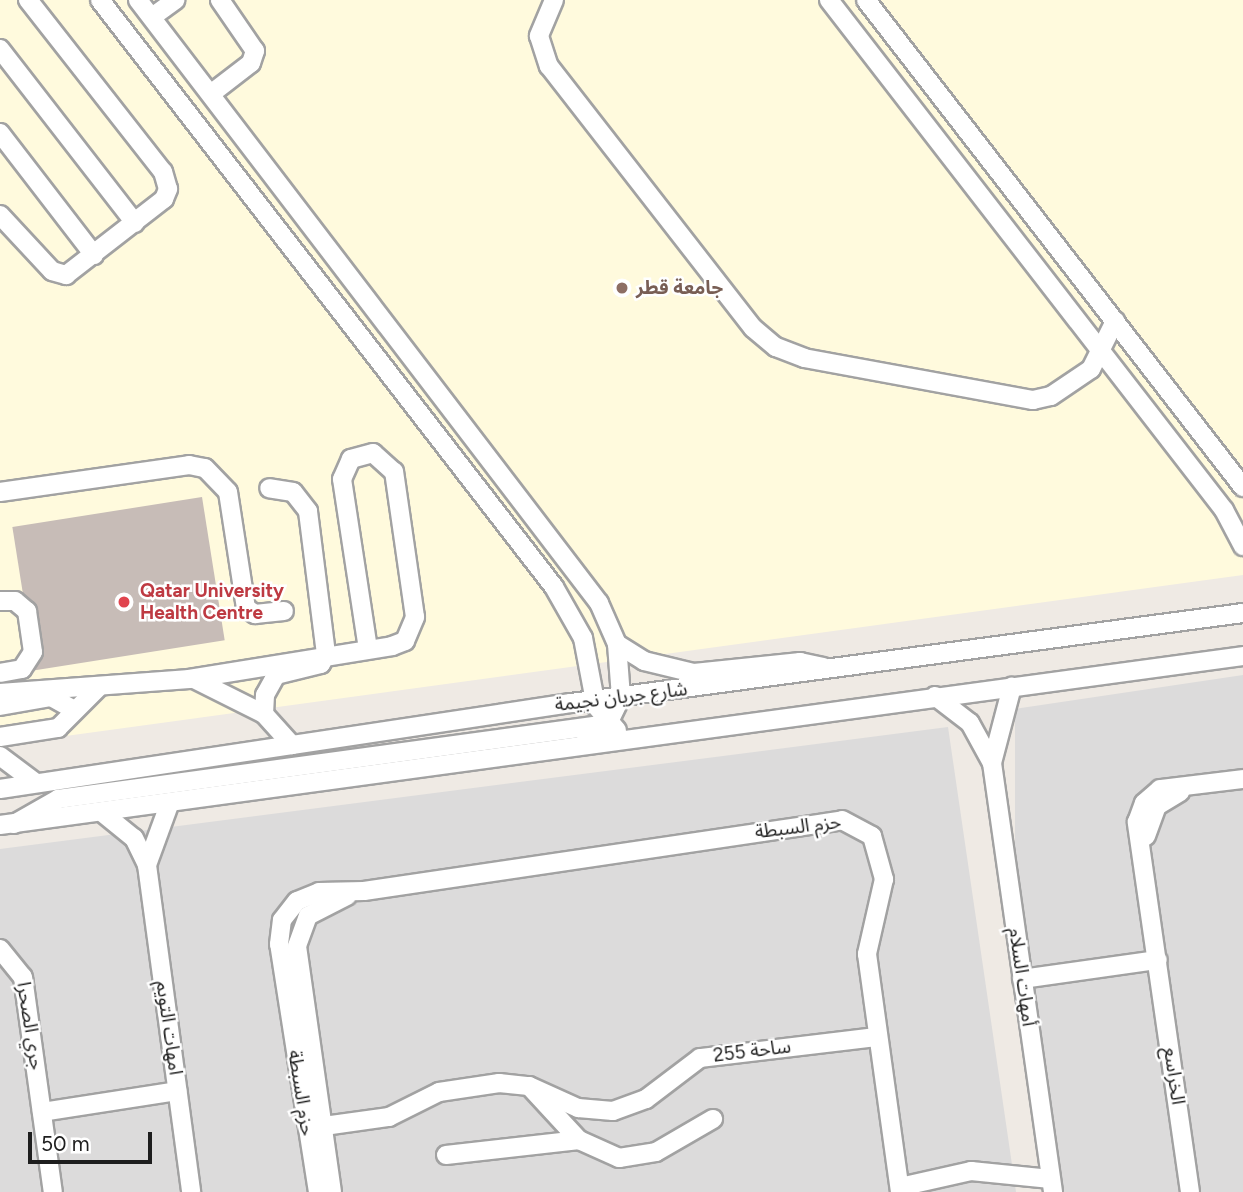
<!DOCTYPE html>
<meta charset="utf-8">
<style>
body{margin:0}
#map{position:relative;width:1243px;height:1192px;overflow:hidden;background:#efeae4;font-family:Figtree,"Noto Sans Arabic",sans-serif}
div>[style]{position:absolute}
.residential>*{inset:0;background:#dcdbdb}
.education>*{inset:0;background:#fffadd}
.building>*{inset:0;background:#c7bcb7;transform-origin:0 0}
.roads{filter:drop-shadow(2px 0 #a2a2a2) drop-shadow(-2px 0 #a2a2a2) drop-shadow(0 2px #a2a2a2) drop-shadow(0 -2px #a2a2a2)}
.minor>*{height:18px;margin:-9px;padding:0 9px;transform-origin:9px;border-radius:9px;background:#fff}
.dots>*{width:19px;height:19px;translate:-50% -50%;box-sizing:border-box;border:4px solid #fff;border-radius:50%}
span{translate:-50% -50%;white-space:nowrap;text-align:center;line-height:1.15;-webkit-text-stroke:5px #fff;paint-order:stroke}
.education-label{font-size:19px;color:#785e54;font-weight:700}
.left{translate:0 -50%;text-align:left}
.health-label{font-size:19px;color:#be3a42;font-weight:700}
.street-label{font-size:19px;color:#1e1e1e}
.scale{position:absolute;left:28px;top:1132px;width:124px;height:32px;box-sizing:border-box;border:4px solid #1e1e1e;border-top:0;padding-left:9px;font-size:21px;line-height:24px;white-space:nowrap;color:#1e1e1e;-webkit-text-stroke:5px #fff;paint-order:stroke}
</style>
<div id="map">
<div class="residential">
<div style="clip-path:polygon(1243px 675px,1243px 1192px,1064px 1192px,1015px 912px,1015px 709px)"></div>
<div style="clip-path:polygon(948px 727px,1016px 1192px,0 1192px,0 849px)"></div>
</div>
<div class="education">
<div style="clip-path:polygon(0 0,1243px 0,1243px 575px,0 745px)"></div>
</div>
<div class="building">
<div style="left:202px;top:497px;width:145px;height:192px;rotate:81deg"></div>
</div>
<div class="roads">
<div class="minor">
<div style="left:100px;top:0;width:742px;rotate:52.28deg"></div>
<div style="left:554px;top:587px;width:59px;rotate:60.4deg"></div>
<div style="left:583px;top:638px;width:69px;rotate:79.2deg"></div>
<div style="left:596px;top:706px;width:32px;rotate:49deg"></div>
<div style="left:138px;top:0;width:759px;rotate:52.6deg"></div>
<div style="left:599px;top:603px;width:45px;rotate:66.3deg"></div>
<div style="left:617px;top:644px;width:53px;rotate:85.7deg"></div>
<div style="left:621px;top:697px;width:30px;rotate:116deg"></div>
<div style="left:608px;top:724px;width:32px;rotate:141deg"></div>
<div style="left:554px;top:0;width:39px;rotate:113deg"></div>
<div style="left:539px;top:36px;width:32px;rotate:72deg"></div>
<div style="left:549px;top:66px;width:332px;rotate:52.1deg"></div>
<div style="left:753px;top:328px;width:30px;rotate:40deg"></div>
<div style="left:776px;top:347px;width:30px;rotate:21deg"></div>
<div style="left:804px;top:358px;width:233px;rotate:10.4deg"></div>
<div style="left:1033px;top:400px;width:18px;rotate:-13deg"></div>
<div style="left:1051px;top:396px;width:48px;rotate:-34deg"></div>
<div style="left:1091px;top:369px;width:54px;rotate:-63.4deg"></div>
<div style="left:829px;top:0;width:645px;rotate:52.24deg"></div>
<div style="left:1224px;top:510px;width:41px;rotate:62.2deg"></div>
<div style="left:866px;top:0;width:616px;rotate:52.26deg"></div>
<div style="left:152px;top:17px;width:29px;rotate:-36deg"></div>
<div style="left:0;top:49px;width:220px;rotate:52.2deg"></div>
<div style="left:212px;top:93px;width:49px;rotate:-37.6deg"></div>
<div style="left:251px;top:63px;width:13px;rotate:-72deg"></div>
<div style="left:255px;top:51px;width:62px;rotate:-124.5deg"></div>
<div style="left:0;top:133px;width:154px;rotate:52.4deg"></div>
<div style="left:0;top:215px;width:76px;rotate:47.1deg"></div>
<div style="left:52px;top:271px;width:15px;rotate:16deg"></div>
<div style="left:66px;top:275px;width:124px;rotate:-37.8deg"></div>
<div style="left:164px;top:199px;width:11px;rotate:-68deg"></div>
<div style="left:168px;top:189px;width:18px;rotate:-106deg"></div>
<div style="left:163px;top:172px;width:219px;rotate:-128.1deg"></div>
<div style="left:0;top:492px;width:191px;rotate:-8.1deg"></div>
<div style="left:189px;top:465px;width:16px;rotate:11deg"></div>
<div style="left:205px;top:468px;width:33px;rotate:46deg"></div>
<div style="left:228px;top:492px;width:117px;rotate:81.2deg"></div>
<div style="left:246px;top:608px;width:11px;rotate:34deg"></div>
<div style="left:255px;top:614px;width:29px;rotate:-6deg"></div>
<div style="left:0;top:601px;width:15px"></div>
<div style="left:15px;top:601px;width:16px;rotate:40deg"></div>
<div style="left:27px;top:611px;width:41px;rotate:81.7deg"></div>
<div style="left:33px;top:652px;width:20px;rotate:123deg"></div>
<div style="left:22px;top:669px;width:22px;rotate:170deg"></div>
<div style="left:617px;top:644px;width:32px;rotate:32deg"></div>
<div style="left:644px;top:661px;width:51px;rotate:13.5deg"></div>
<div style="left:694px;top:673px;width:107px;rotate:-5.9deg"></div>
<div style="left:800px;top:662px;width:24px;rotate:12deg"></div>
<div style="left:196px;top:680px;width:76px;rotate:26.6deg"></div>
<div style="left:264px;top:714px;width:42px;rotate:47.9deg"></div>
<div style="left:0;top:693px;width:190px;rotate:-4.2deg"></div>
<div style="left:189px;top:679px;width:206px;rotate:-9.2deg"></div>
<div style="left:392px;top:646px;width:14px;rotate:-21deg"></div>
<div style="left:405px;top:641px;width:26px;rotate:-67deg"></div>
<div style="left:415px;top:617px;width:147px;rotate:-98.2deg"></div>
<div style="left:394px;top:472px;width:28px;rotate:-138deg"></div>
<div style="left:373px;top:453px;width:23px;rotate:165deg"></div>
<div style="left:351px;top:459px;width:22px;rotate:114deg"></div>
<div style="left:342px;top:479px;width:172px;rotate:81.3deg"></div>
<div style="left:935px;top:696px;width:44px;rotate:37.6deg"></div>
<div style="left:970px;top:723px;width:46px;rotate:61.2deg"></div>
<div style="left:992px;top:763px;width:433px;rotate:81.9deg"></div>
<div style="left:0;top:706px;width:52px;rotate:-10deg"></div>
<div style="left:51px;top:697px;width:26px;rotate:29deg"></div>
<div style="left:264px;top:714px;width:19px;rotate:-87deg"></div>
<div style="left:265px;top:695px;width:23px;rotate:-61deg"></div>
<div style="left:276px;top:675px;width:46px;rotate:-13.7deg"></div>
<div style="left:321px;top:664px;width:11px;rotate:-63deg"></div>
<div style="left:326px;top:654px;width:144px;rotate:-97.2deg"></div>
<div style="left:308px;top:511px;width:24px;rotate:-128deg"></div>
<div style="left:293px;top:492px;width:24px;rotate:-171deg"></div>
<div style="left:0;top:737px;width:59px;rotate:-8.8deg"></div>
<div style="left:58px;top:728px;width:58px;rotate:-45deg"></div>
<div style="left:0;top:756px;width:45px;rotate:36.9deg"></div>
<div style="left:992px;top:763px;width:79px;rotate:-75.3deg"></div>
<div style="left:0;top:789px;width:577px;rotate:-8.57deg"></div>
<div style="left:571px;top:703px;width:678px;rotate:-7.63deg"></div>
<div style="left:104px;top:814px;width:38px;rotate:39deg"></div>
<div style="left:134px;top:838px;width:30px;rotate:64deg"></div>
<div style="left:147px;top:865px;width:330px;rotate:82.3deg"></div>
<div style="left:14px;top:824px;width:51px;rotate:-29.6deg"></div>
<div style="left:58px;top:799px;width:555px;rotate:-7.77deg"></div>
<div style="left:0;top:825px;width:1254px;rotate:-7.74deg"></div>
<div style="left:1146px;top:836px;width:32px;rotate:-70deg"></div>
<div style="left:1157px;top:806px;width:27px;rotate:-31deg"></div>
<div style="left:147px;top:865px;width:64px;rotate:-69.9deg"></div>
<div style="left:0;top:949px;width:36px;rotate:51deg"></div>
<div style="left:23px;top:977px;width:217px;rotate:82.1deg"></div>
<div style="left:1022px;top:979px;width:137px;rotate:-8deg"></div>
<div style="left:529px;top:1086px;width:74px;rotate:47.2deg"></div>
<div style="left:579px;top:1140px;width:44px;rotate:24.2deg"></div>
<div style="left:619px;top:1158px;width:37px;rotate:-9deg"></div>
<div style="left:656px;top:1152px;width:66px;rotate:-30.1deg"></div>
<div style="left:42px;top:1112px;width:137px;rotate:-8.8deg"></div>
<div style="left:324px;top:1126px;width:66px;rotate:-7.9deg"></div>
<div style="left:389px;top:1117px;width:56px;rotate:-26.6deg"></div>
<div style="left:439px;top:1092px;width:61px;rotate:-8.5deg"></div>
<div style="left:499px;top:1083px;width:30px;rotate:6deg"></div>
<div style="left:529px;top:1086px;width:54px;rotate:24.2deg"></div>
<div style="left:578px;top:1108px;width:35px;rotate:5deg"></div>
<div style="left:613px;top:1111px;width:35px;rotate:-20deg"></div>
<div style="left:646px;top:1099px;width:68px;rotate:-37.2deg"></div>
<div style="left:700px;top:1058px;width:177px;rotate:-6.8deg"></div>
<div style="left:446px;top:1155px;width:134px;rotate:-6.4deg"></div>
<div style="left:900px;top:1187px;width:73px;rotate:-12.7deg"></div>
<div style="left:971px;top:1171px;width:80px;rotate:5.7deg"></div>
<div style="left:318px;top:1192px;width:251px;rotate:-98.9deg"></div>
<div style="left:279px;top:944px;width:24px;rotate:-83deg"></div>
<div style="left:282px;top:920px;width:24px;rotate:-52deg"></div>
<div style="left:297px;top:901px;width:24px;rotate:-22deg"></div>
<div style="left:319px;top:892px;width:45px;rotate:-1.3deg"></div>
<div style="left:364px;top:891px;width:483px;rotate:-8.4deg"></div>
<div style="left:842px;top:820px;width:34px;rotate:28deg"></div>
<div style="left:872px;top:836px;width:45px;rotate:74.4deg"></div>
<div style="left:884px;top:879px;width:77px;rotate:102.8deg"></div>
<div style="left:867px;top:954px;width:240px;rotate:82.1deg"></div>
<div style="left:332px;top:1192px;width:248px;rotate:-98.1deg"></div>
<div style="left:297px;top:946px;width:32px;rotate:-70deg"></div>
<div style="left:308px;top:916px;width:44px;rotate:-27.1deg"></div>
<div style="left:1190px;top:1192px;width:374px;rotate:-98.2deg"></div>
<div style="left:1137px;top:822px;width:20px;rotate:-70deg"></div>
<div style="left:1144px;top:803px;width:21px;rotate:-41deg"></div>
<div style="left:1160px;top:789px;width:84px;rotate:-6.9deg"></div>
</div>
</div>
<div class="dots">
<div style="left:622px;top:288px;background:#8d6e63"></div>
<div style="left:124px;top:602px;background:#e0444e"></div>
</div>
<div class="education-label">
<span class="left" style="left:636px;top:288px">جامعة قطر</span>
</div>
<div class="health-label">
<span class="left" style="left:140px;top:602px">Qatar University<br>Health Centre</span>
</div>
<div class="street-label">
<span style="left:621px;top:697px;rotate:-7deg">شارع جريان نجيمة</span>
<span style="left:798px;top:827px;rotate:-7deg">حزم السبطة</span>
<span style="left:1022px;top:977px;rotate:82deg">أمهات السلام</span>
<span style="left:30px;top:1026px;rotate:81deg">جري الصحرا</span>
<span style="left:169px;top:1028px;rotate:82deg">امهات التويم</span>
<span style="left:752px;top:1051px;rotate:-7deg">ساحة 255</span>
<span style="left:1174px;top:1076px;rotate:82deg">الخراسع</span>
<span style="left:301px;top:1093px;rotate:81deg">حزم السبطة</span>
</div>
<div class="scale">50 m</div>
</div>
